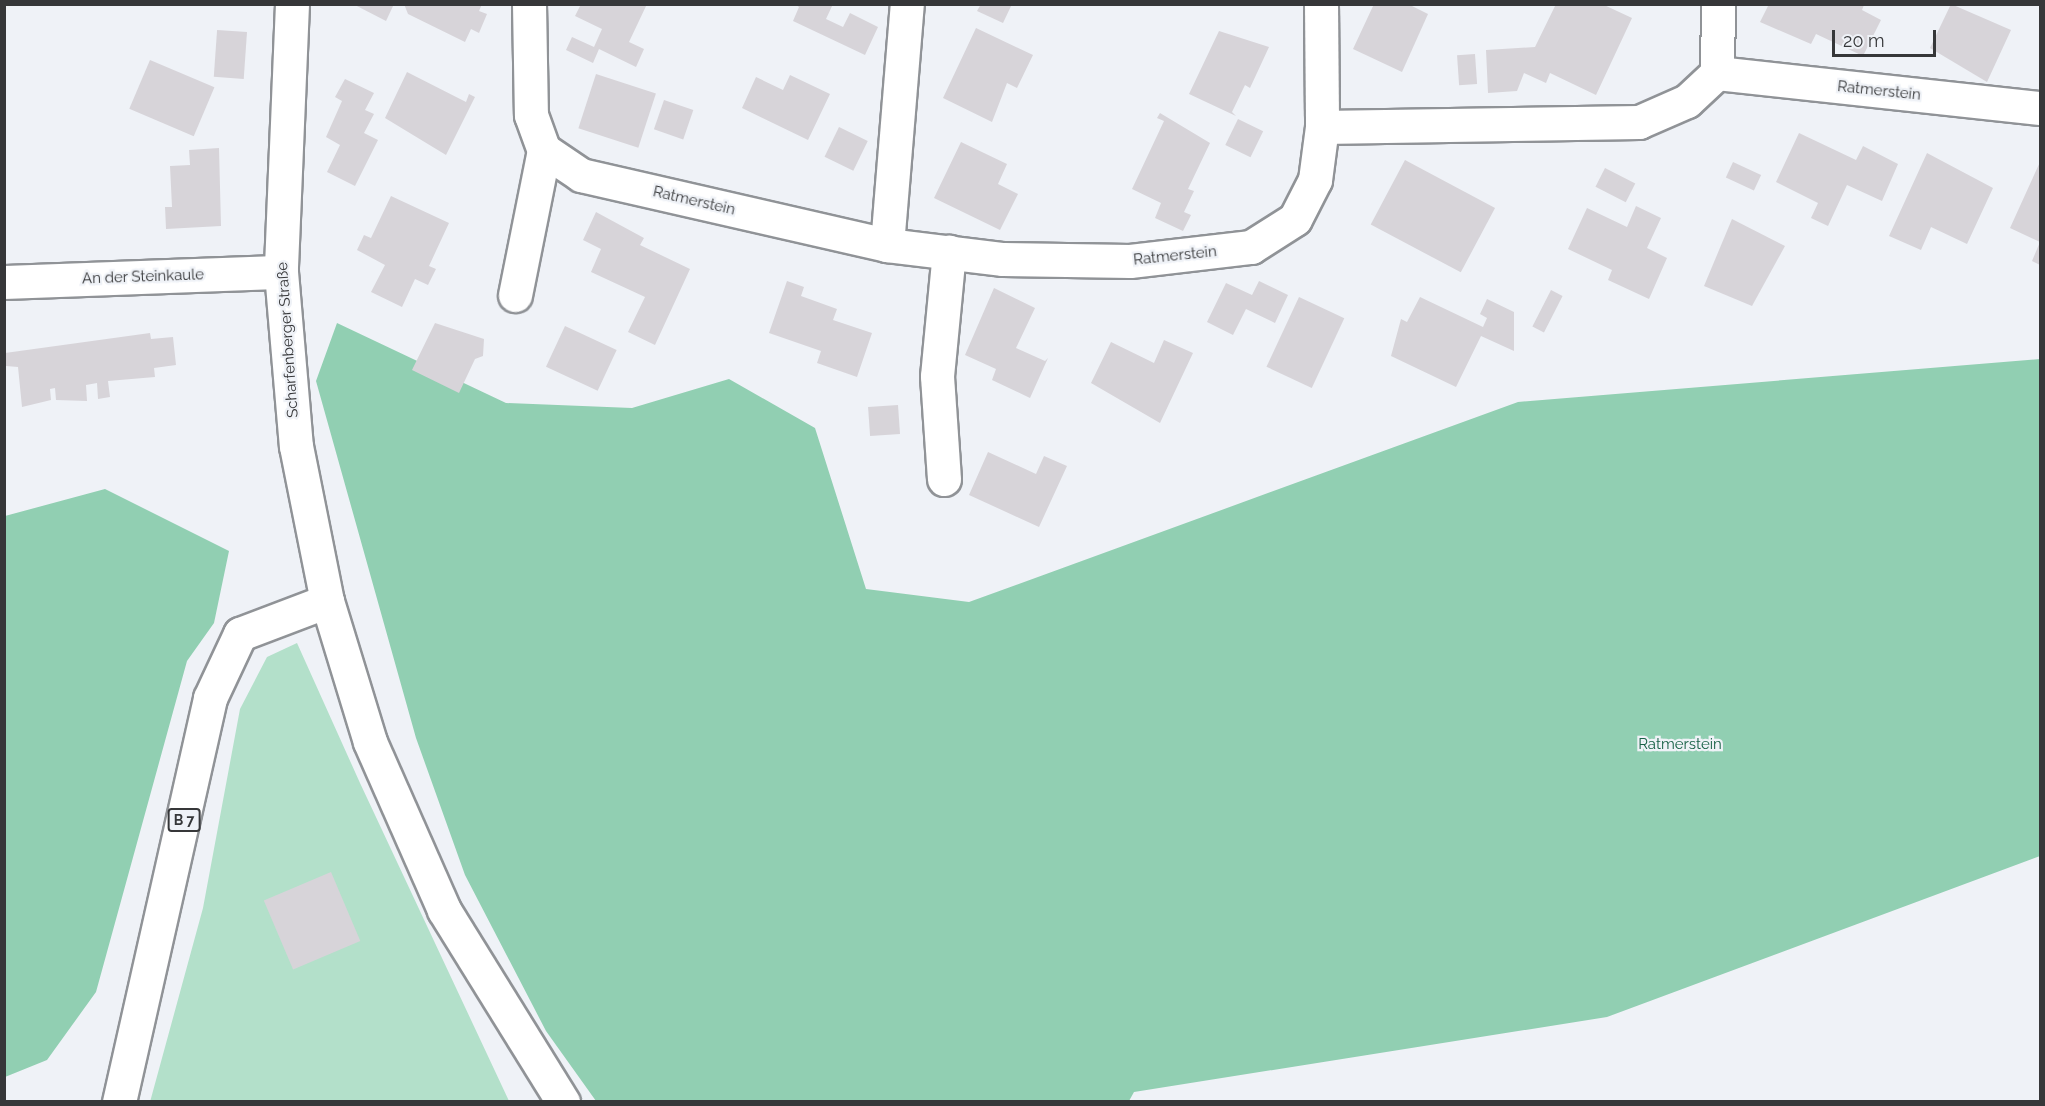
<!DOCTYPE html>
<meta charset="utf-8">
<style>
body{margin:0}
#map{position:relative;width:2045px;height:1106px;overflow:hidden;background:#eff2f7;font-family:Raleway,sans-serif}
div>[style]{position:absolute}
.green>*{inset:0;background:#b3e0ca}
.forest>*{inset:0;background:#91cfb2}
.building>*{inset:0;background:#d7d4d9;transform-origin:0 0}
.roads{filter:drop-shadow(2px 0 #909397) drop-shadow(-2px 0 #909397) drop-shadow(0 2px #909397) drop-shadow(0 -2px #909397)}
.minor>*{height:33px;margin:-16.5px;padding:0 16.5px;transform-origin:16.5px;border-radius:16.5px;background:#fff}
.major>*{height:33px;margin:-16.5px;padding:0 16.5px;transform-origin:16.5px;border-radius:16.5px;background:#fff}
span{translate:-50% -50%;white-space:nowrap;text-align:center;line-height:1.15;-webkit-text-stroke:4.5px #eff2f7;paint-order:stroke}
.shield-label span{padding:2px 4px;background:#eff2f7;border:2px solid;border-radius:4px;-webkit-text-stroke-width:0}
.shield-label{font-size:14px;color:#363739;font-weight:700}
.street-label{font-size:15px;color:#363739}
.park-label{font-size:15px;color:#176146}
.frame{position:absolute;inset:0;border:6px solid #363739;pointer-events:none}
.scale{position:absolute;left:1832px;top:30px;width:104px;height:27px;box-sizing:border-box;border:3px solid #363739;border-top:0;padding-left:8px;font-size:18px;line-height:21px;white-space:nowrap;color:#363739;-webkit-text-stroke:4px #eff2f7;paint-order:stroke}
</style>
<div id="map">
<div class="green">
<div style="clip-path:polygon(297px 643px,360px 783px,509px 1101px,150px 1102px,203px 908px,240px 709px,267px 657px)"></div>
</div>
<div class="forest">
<div style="clip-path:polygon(337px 323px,506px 403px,632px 408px,729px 379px,815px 428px,866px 589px,969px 602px,1518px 402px,2040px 359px,2040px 856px,1607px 1017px,1134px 1092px,1129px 1101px,596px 1101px,546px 1031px,465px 875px,416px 738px,316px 381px)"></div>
<div style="clip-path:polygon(105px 489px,229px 551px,214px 623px,187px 661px,96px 992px,47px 1060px,5px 1077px,5px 516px)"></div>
</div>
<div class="building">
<div style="clip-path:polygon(353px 4px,394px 4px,386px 21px)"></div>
<div style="clip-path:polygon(404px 4px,482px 4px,479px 11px,487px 14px,479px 33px,471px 29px,465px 42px,408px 14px)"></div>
<div style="clip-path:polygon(581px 4px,647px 4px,629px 42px,644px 49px,636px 67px,599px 49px,593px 63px,566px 50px,572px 37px,594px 47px,602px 29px,575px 16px)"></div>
<div style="clip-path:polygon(795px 4px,833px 4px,826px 19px,843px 27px,850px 13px,878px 27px,865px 55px,793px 21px,799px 7px)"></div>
<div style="clip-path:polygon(981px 4px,1012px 4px,1003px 23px,977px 11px)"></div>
<div style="clip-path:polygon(1374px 4px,1408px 4px,1428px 14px,1402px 72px,1353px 49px)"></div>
<div style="clip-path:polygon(1556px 4px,1602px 4px,1632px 18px,1596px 95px,1550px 73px,1546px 83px,1524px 73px,1517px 91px,1488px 93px,1486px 50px,1535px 47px)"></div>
<div style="clip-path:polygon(1769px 4px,1864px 5px,1862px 10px,1881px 20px,1863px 56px,1816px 34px,1811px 44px,1760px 22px)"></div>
<div style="clip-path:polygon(1951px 4px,2011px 30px,1987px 82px,1930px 48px)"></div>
<div style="clip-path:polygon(976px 28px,1033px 55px,1017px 88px,1007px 83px,992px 122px,943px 98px)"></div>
<div style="clip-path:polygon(1219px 31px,1269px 47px,1250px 88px,1245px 85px,1232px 112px,1236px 116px,1189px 94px)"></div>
<div style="left:247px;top:32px;width:47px;height:30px;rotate:94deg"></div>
<div style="left:1475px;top:54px;width:30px;height:18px;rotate:86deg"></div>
<div style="left:150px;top:60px;width:70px;height:53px;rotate:23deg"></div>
<div style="clip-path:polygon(407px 72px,466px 102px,469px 94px,475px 97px,446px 155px,385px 118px)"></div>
<div style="left:596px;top:74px;width:63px;height:57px;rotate:18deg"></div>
<div style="clip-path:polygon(790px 75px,830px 94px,808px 140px,742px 108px,756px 77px,783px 90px)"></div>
<div style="clip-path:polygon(345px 79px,374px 93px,365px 110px,374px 114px,364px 133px,378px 140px,355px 186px,327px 172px,340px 145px,326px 137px,342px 101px,335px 97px)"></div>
<div style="left:664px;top:100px;width:31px;height:31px;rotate:19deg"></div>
<div style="clip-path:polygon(1160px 113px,1210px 143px,1188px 189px,1194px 191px,1184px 212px,1191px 215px,1183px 231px,1155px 218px,1161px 203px,1132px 189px,1164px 121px,1157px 118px)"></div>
<div style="left:1238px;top:119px;width:28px;height:29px;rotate:26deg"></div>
<div style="left:839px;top:127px;width:32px;height:33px;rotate:26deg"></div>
<div style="clip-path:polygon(1799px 133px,1856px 160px,1863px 146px,1898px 164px,1882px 201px,1847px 185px,1828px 226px,1811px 218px,1818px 203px,1776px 182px)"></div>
<div style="clip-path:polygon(961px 142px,1007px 164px,998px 184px,1018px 194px,1000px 230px,934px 198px)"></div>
<div style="clip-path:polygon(219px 148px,221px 226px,166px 229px,165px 207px,172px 207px,170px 166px,190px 165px,189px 150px)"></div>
<div style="clip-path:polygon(1927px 153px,1993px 188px,1967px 244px,1931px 227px,1921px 250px,1889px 236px)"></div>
<div style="left:1405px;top:160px;width:102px;height:73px;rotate:28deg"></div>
<div style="left:1733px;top:162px;width:31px;height:17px;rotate:25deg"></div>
<div style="clip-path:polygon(2040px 162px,2040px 265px,2032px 261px,2040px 242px,2010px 228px)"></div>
<div style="left:1605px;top:168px;width:34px;height:21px;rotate:27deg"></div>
<div style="clip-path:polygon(391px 196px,449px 223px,429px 266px,436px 269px,428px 285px,415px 279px,402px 307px,371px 292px,385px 265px,357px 250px,364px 235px,371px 238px)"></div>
<div style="clip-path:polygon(1636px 206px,1661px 218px,1647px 248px,1667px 258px,1649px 299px,1608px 280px,1612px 270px,1568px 249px,1587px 208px,1627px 227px)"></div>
<div style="clip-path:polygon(596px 212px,644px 238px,640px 245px,690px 269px,655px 345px,628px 332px,645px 297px,591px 272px,601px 249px,583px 240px)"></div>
<div style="clip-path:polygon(1732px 219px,1785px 246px,1752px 306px,1704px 286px)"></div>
<div style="clip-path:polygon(787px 281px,804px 287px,801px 296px,837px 309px,833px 320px,872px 333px,857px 377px,817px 363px,821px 351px,769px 333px)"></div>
<div style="clip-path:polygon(1259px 281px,1288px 295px,1275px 323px,1246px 309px,1233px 335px,1207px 322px,1226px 283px,1252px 295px)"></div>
<div style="clip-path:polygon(994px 288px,1035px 308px,1016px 348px,1045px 361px,1048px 358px,1030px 398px,992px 380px,996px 369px,965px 355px)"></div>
<div style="left:1551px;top:290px;width:13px;height:41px;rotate:27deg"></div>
<div style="left:1299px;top:297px;width:50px;height:77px;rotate:25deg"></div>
<div style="clip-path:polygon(1420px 297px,1483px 327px,1487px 318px,1480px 314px,1487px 299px,1514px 312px,1514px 351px,1481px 336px,1456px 387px,1391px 356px,1401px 319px,1407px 322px)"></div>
<div style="clip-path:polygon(435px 323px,484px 339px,483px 356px,475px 359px,459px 393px,412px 370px)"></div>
<div style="left:565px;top:326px;width:57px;height:45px;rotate:25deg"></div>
<div style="clip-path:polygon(150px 333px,151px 339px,173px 337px,176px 365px,154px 368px,155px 377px,108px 381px,110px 397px,98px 399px,97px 383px,86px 385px,87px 401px,56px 400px,55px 388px,50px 389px,51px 400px,22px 407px,18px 367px,6px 366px,5px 353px)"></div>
<div style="clip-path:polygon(1164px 340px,1193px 353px,1160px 423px,1091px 383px,1111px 342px,1154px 363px)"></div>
<div style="left:898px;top:405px;width:29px;height:30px;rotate:86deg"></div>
<div style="clip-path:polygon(988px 452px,1036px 474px,1044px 456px,1067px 466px,1039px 527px,969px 495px)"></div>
<div style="left:331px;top:872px;width:75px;height:73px;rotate:67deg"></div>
</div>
<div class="roads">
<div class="minor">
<div style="left:292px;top:4px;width:268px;rotate:92.4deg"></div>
<div style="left:281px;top:272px;width:175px;rotate:85.1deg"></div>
<div style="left:296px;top:446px;width:158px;rotate:78.7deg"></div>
<div style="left:327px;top:601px;width:147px;rotate:73deg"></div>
<div style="left:370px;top:742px;width:184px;rotate:66.2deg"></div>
<div style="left:444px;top:910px;width:226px;rotate:58.2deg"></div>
<div style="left:529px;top:4px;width:111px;rotate:89deg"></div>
<div style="left:531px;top:115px;width:37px;rotate:70deg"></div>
<div style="left:544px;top:150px;width:45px;rotate:34deg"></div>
<div style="left:581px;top:175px;width:314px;rotate:12.9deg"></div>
<div style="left:887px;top:245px;width:117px;rotate:6.9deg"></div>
<div style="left:1003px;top:259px;width:127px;rotate:0.9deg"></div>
<div style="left:1130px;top:261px;width:122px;rotate:-6.6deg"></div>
<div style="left:1251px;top:247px;width:52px;rotate:-32.5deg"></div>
<div style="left:1295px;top:219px;width:44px;rotate:-62.9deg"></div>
<div style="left:1315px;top:180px;width:53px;rotate:-82.5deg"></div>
<div style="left:1322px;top:127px;width:317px;rotate:-0.9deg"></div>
<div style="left:1639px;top:122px;width:52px;rotate:-23.6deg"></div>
<div style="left:1687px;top:101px;width:41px;rotate:-43deg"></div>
<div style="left:1717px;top:73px;width:325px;rotate:6.2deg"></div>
<div style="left:1321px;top:4px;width:123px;rotate:89.5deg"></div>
<div style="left:1717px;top:73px;width:69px;rotate:-89.2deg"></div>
<div style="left:887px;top:245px;width:242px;rotate:-85.3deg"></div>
<div style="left:4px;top:282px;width:277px;rotate:-2.1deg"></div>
<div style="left:515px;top:295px;width:148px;rotate:-78.7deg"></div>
<div style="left:944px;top:479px;width:103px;rotate:-93.9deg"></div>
<div style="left:937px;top:376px;width:125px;rotate:-84.5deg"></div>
</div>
<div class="major">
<div style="left:119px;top:1102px;width:414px;rotate:-77.3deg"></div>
<div style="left:210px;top:698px;width:71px;rotate:-64.9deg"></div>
<div style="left:240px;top:634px;width:93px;rotate:-20.8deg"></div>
</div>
</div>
<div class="shield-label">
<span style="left:184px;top:820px">B 7</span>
</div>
<div class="street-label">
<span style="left:1879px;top:91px;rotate:6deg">Ratmerstein</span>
<span style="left:694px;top:201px;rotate:13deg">Ratmerstein</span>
<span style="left:1175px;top:256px;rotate:-6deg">Ratmerstein</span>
<span style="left:143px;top:277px;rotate:-2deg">An der Steinkaule</span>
<span style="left:288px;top:340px;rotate:-94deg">Scharfenberger Straße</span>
</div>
<div class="park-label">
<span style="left:1680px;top:745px">Ratmerstein</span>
</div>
<div class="frame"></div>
<div class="scale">20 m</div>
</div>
